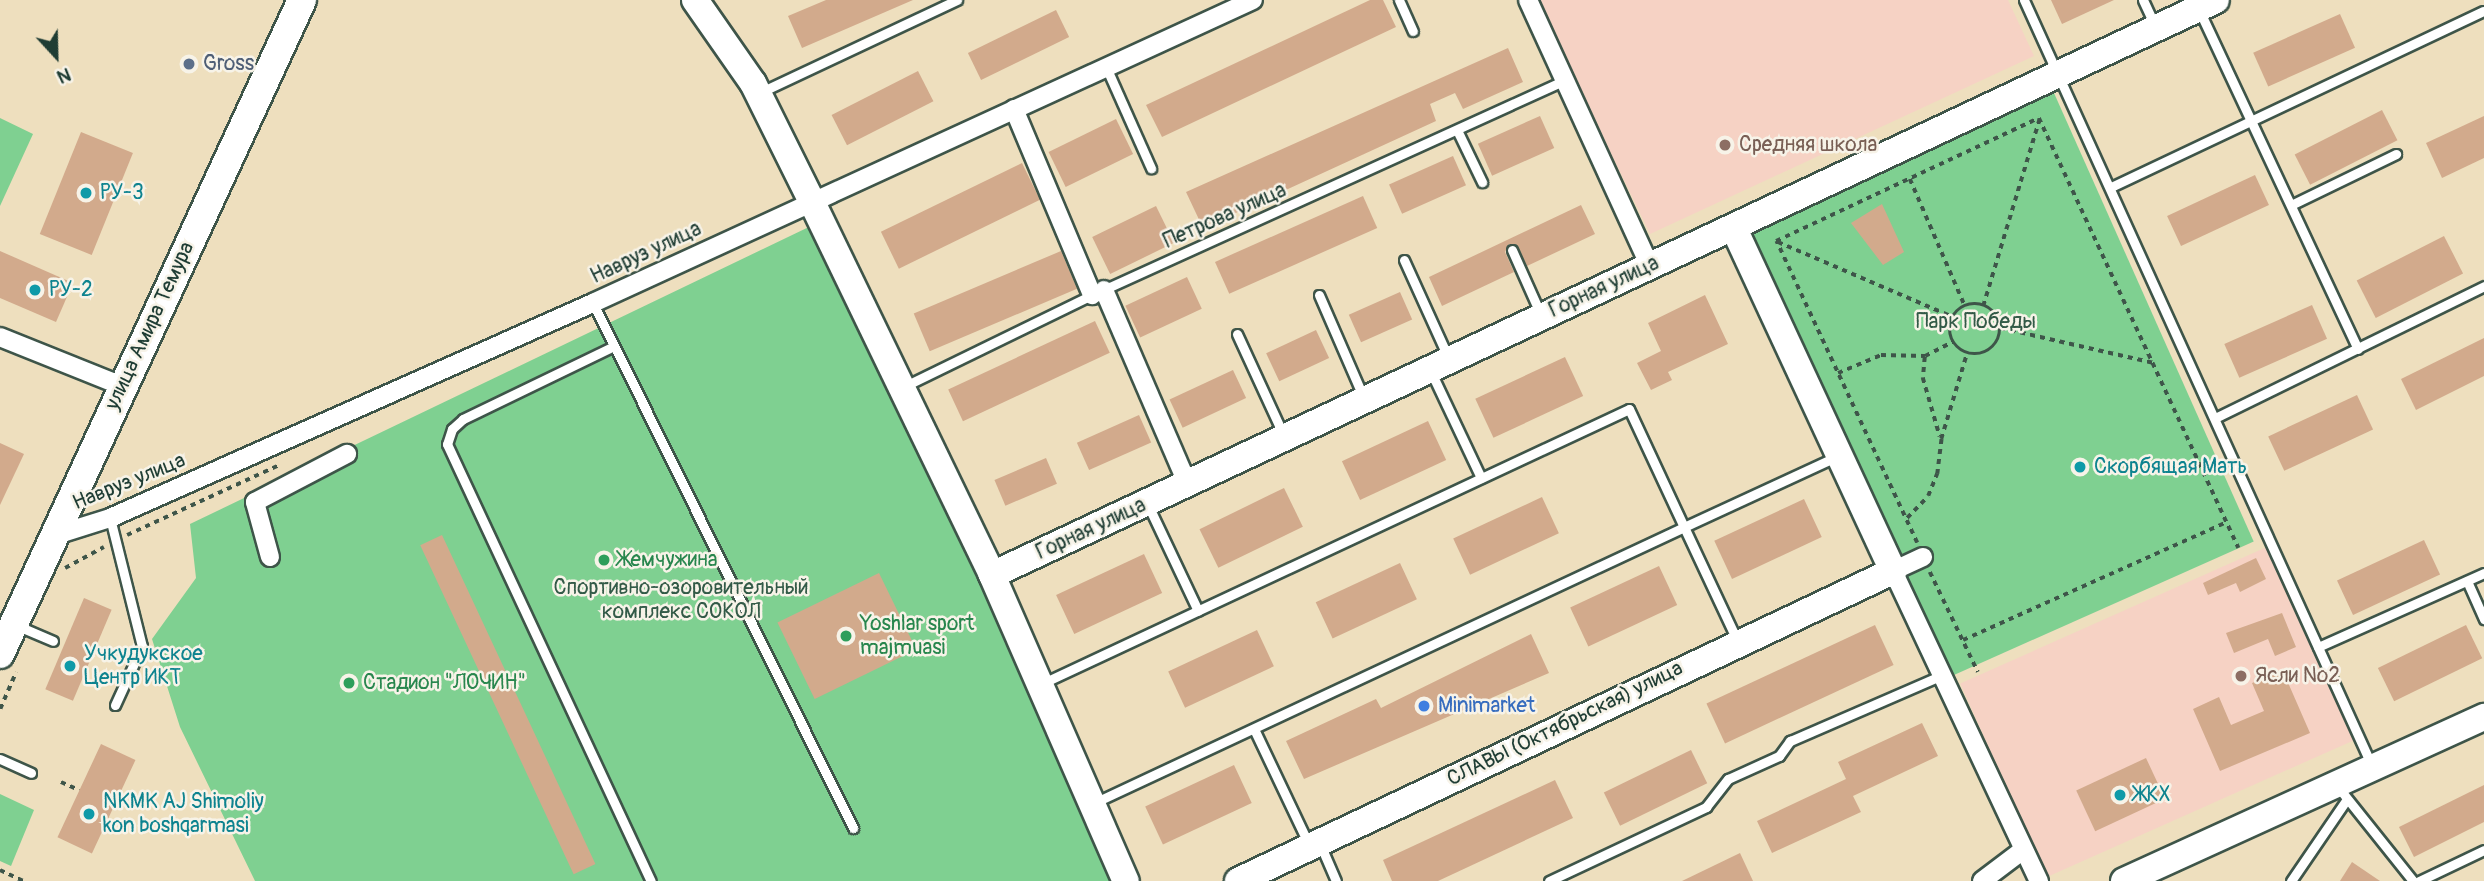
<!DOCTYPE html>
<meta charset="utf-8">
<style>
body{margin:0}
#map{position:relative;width:2484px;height:881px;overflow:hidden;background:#eedfbe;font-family:Pangolin,sans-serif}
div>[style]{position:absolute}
.built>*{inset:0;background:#f6d2c4;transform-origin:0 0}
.green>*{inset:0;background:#7fd091;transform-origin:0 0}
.building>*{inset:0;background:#d2aa8c;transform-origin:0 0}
.path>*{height:3.5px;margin-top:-1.75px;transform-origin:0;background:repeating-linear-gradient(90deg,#3e5549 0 5px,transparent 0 10px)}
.path>.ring{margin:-1.75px;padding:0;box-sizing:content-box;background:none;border:3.5px solid #3e5549;border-radius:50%}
.roads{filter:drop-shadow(2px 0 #3e5549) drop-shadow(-2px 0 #3e5549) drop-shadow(0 2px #3e5549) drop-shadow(0 -2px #3e5549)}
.lane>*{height:9px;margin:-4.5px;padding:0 4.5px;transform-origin:4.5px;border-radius:4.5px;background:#fff}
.street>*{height:18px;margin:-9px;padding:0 9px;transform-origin:9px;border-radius:9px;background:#fff}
.secondary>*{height:26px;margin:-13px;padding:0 13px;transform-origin:13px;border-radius:13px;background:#fff}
.primary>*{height:28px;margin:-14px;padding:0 14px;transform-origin:14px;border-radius:14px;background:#fff}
.dots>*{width:19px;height:19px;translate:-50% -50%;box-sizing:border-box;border:4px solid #f7f3e8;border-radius:50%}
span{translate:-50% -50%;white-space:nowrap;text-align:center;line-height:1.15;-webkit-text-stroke:5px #f7f3e8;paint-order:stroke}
.service-label{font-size:21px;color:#4e5e75}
.left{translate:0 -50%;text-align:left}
.education-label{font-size:21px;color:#785e54}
.culture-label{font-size:21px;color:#0d838f}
.street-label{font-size:21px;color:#1f3d34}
.park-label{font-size:21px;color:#325a47}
.leisure-label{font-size:21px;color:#27864d}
.shop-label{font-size:21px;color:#366cbe}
.north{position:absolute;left:21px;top:21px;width:70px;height:70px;-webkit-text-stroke:5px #f7f3e8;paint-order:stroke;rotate:158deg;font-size:19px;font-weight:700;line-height:28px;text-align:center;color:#1f3d34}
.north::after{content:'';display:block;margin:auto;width:24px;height:32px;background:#1f3d34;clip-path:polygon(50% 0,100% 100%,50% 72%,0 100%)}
</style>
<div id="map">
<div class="built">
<div style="clip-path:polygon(1537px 0,2008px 0,2034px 56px,1650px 234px)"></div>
<div style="left:2269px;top:546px;width:212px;height:338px;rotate:66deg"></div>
</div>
<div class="green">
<div style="left:2054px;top:93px;width:491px;height:333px;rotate:66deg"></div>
<div style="clip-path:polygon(0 118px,33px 134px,0 206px)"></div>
<div style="clip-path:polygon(813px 225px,1011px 637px,1115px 881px,255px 881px,180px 727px,152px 639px,196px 578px,190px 524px)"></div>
<div style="clip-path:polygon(0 794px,34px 810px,11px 866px,0 861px)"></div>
</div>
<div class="building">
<div style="clip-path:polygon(826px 0,913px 0,802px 48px,788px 16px)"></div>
<div style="clip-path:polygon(1370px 0,1383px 0,1396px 27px,1162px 137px,1146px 105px)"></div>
<div style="clip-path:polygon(2051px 0,2114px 0,2062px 24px)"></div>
<div style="left:1056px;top:10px;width:30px;height:98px;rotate:64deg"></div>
<div style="left:2340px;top:14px;width:37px;height:95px;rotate:66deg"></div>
<div style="clip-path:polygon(1508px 48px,1523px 82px,1463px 109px,1455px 93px,1430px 104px,1436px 121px,1203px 228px,1186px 192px)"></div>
<div style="left:918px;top:71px;width:34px;height:97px;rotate:63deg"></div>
<div style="left:2382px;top:110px;width:34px;height:98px;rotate:63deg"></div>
<div style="left:1540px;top:116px;width:35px;height:68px;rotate:66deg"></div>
<div style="clip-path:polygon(2484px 116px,2484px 158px,2442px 178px,2426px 143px)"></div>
<div style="left:1116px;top:119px;width:39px;height:75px;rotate:64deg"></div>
<div style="left:81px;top:132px;width:56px;height:110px;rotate:22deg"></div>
<div style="left:1453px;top:156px;width:32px;height:70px;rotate:66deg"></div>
<div style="left:1022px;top:163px;width:41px;height:157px;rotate:64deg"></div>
<div style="left:2255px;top:175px;width:33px;height:97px;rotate:65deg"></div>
<div style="left:1363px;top:196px;width:35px;height:162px;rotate:66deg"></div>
<div style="clip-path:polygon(1882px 204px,1904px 252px,1883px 265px,1851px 223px)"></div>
<div style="clip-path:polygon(1581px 205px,1595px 234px,1527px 266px,1517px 245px,1509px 244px,1505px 252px,1514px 272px,1442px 306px,1429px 277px)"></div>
<div style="left:1156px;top:206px;width:41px;height:71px;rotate:64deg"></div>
<div style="left:2444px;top:236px;width:42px;height:98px;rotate:63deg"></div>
<div style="clip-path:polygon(0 251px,73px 283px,56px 322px,0 298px)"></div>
<div style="left:1061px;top:251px;width:41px;height:160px;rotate:67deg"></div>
<div style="left:1187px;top:277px;width:35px;height:68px;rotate:65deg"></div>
<div style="left:1400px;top:292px;width:30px;height:56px;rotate:66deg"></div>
<div style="clip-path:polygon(1705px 295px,1728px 344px,1668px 372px,1672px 380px,1651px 390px,1637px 363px,1661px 351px,1648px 323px)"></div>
<div style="left:2312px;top:305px;width:37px;height:96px;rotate:66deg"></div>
<div style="left:1095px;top:321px;width:35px;height:162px;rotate:65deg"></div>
<div style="left:1316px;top:330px;width:31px;height:55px;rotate:65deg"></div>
<div style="clip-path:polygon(2484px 338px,2484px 376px,2416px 410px,2401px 379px)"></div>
<div style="left:1565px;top:357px;width:43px;height:99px;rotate:65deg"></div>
<div style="left:1233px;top:370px;width:31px;height:70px;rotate:65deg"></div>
<div style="left:2357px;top:395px;width:38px;height:98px;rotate:65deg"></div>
<div style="left:1139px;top:415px;width:30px;height:68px;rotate:66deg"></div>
<div style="left:1428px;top:421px;width:43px;height:95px;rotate:65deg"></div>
<div style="clip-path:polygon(0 443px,24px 454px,0 505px)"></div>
<div style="left:1046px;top:458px;width:28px;height:56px;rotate:67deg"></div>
<div style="left:1284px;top:488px;width:43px;height:94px;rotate:64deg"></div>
<div style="left:1542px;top:497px;width:40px;height:98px;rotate:65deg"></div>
<div style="left:1804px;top:499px;width:42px;height:99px;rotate:65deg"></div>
<div style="left:442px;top:535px;width:363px;height:24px;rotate:65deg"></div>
<div style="left:2424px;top:540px;width:38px;height:96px;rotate:65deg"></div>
<div style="left:1144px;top:554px;width:43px;height:97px;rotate:65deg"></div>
<div style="clip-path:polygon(2256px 558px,2266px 579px,2240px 592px,2236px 583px,2208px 595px,2203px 583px)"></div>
<div style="left:1400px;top:563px;width:40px;height:93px;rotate:65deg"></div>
<div style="left:1659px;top:566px;width:43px;height:98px;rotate:65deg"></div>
<div style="left:879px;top:573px;width:85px;height:113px;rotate:64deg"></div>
<div style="left:84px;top:598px;width:30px;height:99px;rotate:23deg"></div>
<div style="clip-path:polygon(2282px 613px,2296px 647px,2275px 656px,2268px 639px,2234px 653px,2226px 633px)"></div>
<div style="left:1875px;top:625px;width:44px;height:186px;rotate:65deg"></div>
<div style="left:2466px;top:625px;width:37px;height:98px;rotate:64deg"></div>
<div style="left:1257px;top:630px;width:40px;height:98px;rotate:65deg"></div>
<div style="clip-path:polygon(1531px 634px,1549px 673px,1304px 779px,1286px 741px,1376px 699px,1381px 708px)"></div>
<div style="clip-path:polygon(2283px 671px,2310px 733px,2220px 771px,2193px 709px,2219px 697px,2231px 725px,2264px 711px,2252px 683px)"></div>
<div style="clip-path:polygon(1922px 723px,1938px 756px,1853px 796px,1861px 812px,1772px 853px,1757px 821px,1846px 779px,1838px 762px)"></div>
<div style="left:101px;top:744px;width:38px;height:103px;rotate:25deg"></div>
<div style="left:1691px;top:750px;width:37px;height:97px;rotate:64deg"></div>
<div style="left:2146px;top:758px;width:45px;height:77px;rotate:65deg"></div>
<div style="left:1234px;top:765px;width:42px;height:98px;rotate:65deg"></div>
<div style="clip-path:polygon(1555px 780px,1573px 818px,1438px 881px,1392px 881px,1383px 860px)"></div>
<div style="clip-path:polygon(2484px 785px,2484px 822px,2414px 857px,2399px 827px)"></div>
<div style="clip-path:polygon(1740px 853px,1753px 881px,1682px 881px)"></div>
<div style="clip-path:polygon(2352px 862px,2380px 881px,2340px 881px)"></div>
</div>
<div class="path">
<div style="left:1910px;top:179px;width:138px;rotate:66.6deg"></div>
<div style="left:1778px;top:242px;width:190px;rotate:23.2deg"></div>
<div class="ring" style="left:1950px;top:304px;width:46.5px;height:46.5px"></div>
<div style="left:1983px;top:306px;width:194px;rotate:-73.2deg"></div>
<div style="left:2001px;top:328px;width:157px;rotate:12.9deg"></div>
<div style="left:1925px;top:357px;width:21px;rotate:95deg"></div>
<div style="left:1923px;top:378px;width:61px;rotate:73.9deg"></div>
<div style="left:1838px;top:373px;width:47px;rotate:-22.7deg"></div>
<div style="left:1881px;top:355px;width:44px;rotate:1.3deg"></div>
<div style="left:1925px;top:356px;width:31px;rotate:-27deg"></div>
<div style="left:1907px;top:518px;width:30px;rotate:-46deg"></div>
<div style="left:1928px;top:496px;width:24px;rotate:-68deg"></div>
<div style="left:1937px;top:474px;width:35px;rotate:-83deg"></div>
<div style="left:1941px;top:439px;width:90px;rotate:-73.2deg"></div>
<div style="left:127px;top:535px;width:167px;rotate:-24.7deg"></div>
<div style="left:1917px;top:543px;width:333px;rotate:-115deg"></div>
<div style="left:1776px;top:241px;width:290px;rotate:-25.1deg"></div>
<div style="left:2039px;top:118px;width:474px;rotate:65.1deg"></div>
<div style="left:65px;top:568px;width:44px;rotate:-28.3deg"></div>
<div style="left:1930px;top:572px;width:111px;rotate:64.4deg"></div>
<div style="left:1963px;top:640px;width:289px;rotate:-24.1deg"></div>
<div style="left:0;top:709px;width:40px;rotate:-66.6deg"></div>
<div style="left:61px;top:782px;width:20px;rotate:24deg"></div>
<div style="left:0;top:870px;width:26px;rotate:25deg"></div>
</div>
<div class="roads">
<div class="lane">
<div style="left:1399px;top:0;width:34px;rotate:66deg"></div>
<div style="left:2024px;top:0;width:841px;rotate:65.57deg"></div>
<div style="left:2143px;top:0;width:29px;rotate:65deg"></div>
<div style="left:2200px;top:12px;width:372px;rotate:64.9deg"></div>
<div style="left:1106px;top:67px;width:111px;rotate:66deg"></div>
<div style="left:759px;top:93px;width:219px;rotate:-25.2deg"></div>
<div style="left:1457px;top:130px;width:58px;rotate:64.3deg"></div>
<div style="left:2111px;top:187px;width:412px;rotate:-25.3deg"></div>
<div style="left:2291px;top:205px;width:117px;rotate:-25.9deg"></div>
<div style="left:1512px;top:250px;width:71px;rotate:66deg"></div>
<div style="left:1404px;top:260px;width:107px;rotate:65.6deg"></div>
<div style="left:1319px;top:295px;width:110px;rotate:66.5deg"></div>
<div style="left:593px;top:303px;width:586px;rotate:63.65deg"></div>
<div style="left:1237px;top:334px;width:110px;rotate:65.3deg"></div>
<div style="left:614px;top:346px;width:168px;rotate:154.2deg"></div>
<div style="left:463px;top:419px;width:15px;rotate:138deg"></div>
<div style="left:452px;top:429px;width:16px;rotate:108deg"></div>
<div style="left:447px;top:444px;width:482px;rotate:65deg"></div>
<div style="left:1431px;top:372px;width:117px;rotate:64.7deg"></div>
<div style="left:903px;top:387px;width:210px;rotate:-26deg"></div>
<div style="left:1092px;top:295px;width:520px;rotate:-24.44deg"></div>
<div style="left:2215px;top:418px;width:300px;rotate:-26.1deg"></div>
<div style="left:1148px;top:505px;width:117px;rotate:64.7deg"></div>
<div style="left:110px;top:518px;width:132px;rotate:76deg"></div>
<div style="left:142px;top:646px;width:65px;rotate:114.6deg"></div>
<div style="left:2467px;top:581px;width:42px;rotate:65.9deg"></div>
<div style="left:18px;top:626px;width:38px;rotate:23deg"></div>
<div style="left:2318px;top:647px;width:182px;rotate:-24deg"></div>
<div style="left:1041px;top:684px;width:649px;rotate:-25.06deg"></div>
<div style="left:1629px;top:409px;width:130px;rotate:65deg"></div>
<div style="left:1684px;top:527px;width:170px;rotate:-24.8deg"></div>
<div style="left:1254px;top:729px;width:128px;rotate:64.6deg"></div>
<div style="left:0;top:759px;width:34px;rotate:24deg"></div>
<div style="left:2338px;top:787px;width:120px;rotate:51.4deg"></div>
<div style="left:1096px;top:802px;width:649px;rotate:-25.06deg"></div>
<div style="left:1684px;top:527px;width:125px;rotate:64.9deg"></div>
<div style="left:1320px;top:844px;width:40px;rotate:66.6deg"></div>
<div style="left:1549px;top:881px;width:174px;rotate:-25.2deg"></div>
<div style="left:1706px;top:807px;width:36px;rotate:-52deg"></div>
<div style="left:1728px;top:779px;width:56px;rotate:-24.3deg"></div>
<div style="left:1779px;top:756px;width:19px;rotate:-54deg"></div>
<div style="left:1790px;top:741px;width:163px;rotate:-23.4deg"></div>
<div style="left:2291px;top:881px;width:99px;rotate:-55.7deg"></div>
<div style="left:2419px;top:881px;width:72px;rotate:-25.5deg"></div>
</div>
<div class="street">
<div style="left:1528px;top:0;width:293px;rotate:65.4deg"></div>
<div style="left:1014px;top:109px;width:202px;rotate:67.2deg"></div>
<div style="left:1104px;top:290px;width:210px;rotate:66.7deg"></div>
<div style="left:0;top:337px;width:131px;rotate:21.9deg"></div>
<div style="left:53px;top:536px;width:60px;rotate:-17.5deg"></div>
<div style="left:110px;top:518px;width:529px;rotate:-24deg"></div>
<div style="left:593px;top:303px;width:726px;rotate:-24.66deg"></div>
<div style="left:270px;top:557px;width:57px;rotate:-105.3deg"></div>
<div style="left:255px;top:502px;width:104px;rotate:-27.6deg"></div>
<div style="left:1923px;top:557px;width:33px;rotate:155deg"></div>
<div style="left:1893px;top:571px;width:343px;rotate:64.8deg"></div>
<div style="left:1982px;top:881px;width:51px;rotate:-37.1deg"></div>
</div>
<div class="secondary">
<div style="left:695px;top:0;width:101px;rotate:55.1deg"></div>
<div style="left:753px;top:83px;width:131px;rotate:63.6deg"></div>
<div style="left:811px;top:200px;width:416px;rotate:64.2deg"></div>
<div style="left:992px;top:575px;width:334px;rotate:66.4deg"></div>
<div style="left:992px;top:575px;width:1352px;rotate:-25.16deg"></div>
<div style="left:1238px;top:881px;width:725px;rotate:-25.33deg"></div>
<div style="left:1893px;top:571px;width:379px;rotate:-114.9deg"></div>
<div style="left:2124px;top:881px;width:396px;rotate:-24.5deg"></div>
</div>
<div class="primary">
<div style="left:0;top:654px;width:720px;rotate:-65.21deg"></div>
</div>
</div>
<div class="dots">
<div style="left:189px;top:64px;background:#5c6f8a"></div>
<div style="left:1725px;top:145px;background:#8d6e63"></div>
<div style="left:86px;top:193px;background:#0f9aa8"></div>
<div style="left:35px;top:290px;background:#0f9aa8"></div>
<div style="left:2080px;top:467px;background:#0f9aa8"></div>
<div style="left:604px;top:560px;background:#2e9e5b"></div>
<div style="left:846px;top:636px;background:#2e9e5b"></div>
<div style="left:70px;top:666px;background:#0f9aa8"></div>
<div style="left:2241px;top:676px;background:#8d6e63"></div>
<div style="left:349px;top:683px;background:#2e9e5b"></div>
<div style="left:1424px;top:706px;background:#3f7fe0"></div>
<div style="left:2120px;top:795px;background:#0f9aa8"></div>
<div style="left:89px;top:814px;background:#0f9aa8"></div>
</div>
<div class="service-label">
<span class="left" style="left:203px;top:64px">Gross</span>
</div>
<div class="education-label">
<span class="left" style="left:1739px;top:145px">Средняя школа</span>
<span class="left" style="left:2255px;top:676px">Ясли №2</span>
</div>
<div class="culture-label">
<span class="left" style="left:100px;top:193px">РУ-3</span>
<span class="left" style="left:49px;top:290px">РУ-2</span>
<span class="left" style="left:2094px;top:467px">Скорбящая Мать</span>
<span class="left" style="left:84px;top:666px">Учкудукское<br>Центр ИКТ</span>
<span class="left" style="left:2134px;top:795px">ЖКХ</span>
<span class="left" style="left:103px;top:814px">NKMK AJ Shimoliy<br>kon boshqarmasi</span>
</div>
<div class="street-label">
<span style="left:1225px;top:216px;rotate:-24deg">Петрова улица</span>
<span style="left:646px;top:253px;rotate:-25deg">Навруз улица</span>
<span style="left:1604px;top:287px;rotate:-25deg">Горная улица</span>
<span style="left:150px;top:326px;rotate:-65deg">улица Амира Темура</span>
<span style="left:129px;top:482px;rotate:-22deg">Навруз улица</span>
<span style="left:1091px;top:529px;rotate:-25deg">Горная улица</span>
<span style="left:1565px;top:724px;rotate:-26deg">СЛАВЫ (Октябрьская) улица</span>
</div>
<div class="park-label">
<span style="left:1976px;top:322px">Парк Победы</span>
<span style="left:681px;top:600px">Спортивно-озоровительный<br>комплекс СОКОЛ</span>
</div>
<div class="leisure-label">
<span class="left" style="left:618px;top:560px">Жемчужина</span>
<span class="left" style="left:860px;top:636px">Yoshlar sport<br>majmuasi</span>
<span class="left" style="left:363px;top:683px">Стадион "ЛОЧИН"</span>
</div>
<div class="shop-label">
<span class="left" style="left:1438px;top:706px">Minimarket</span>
</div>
<div class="north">N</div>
</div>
